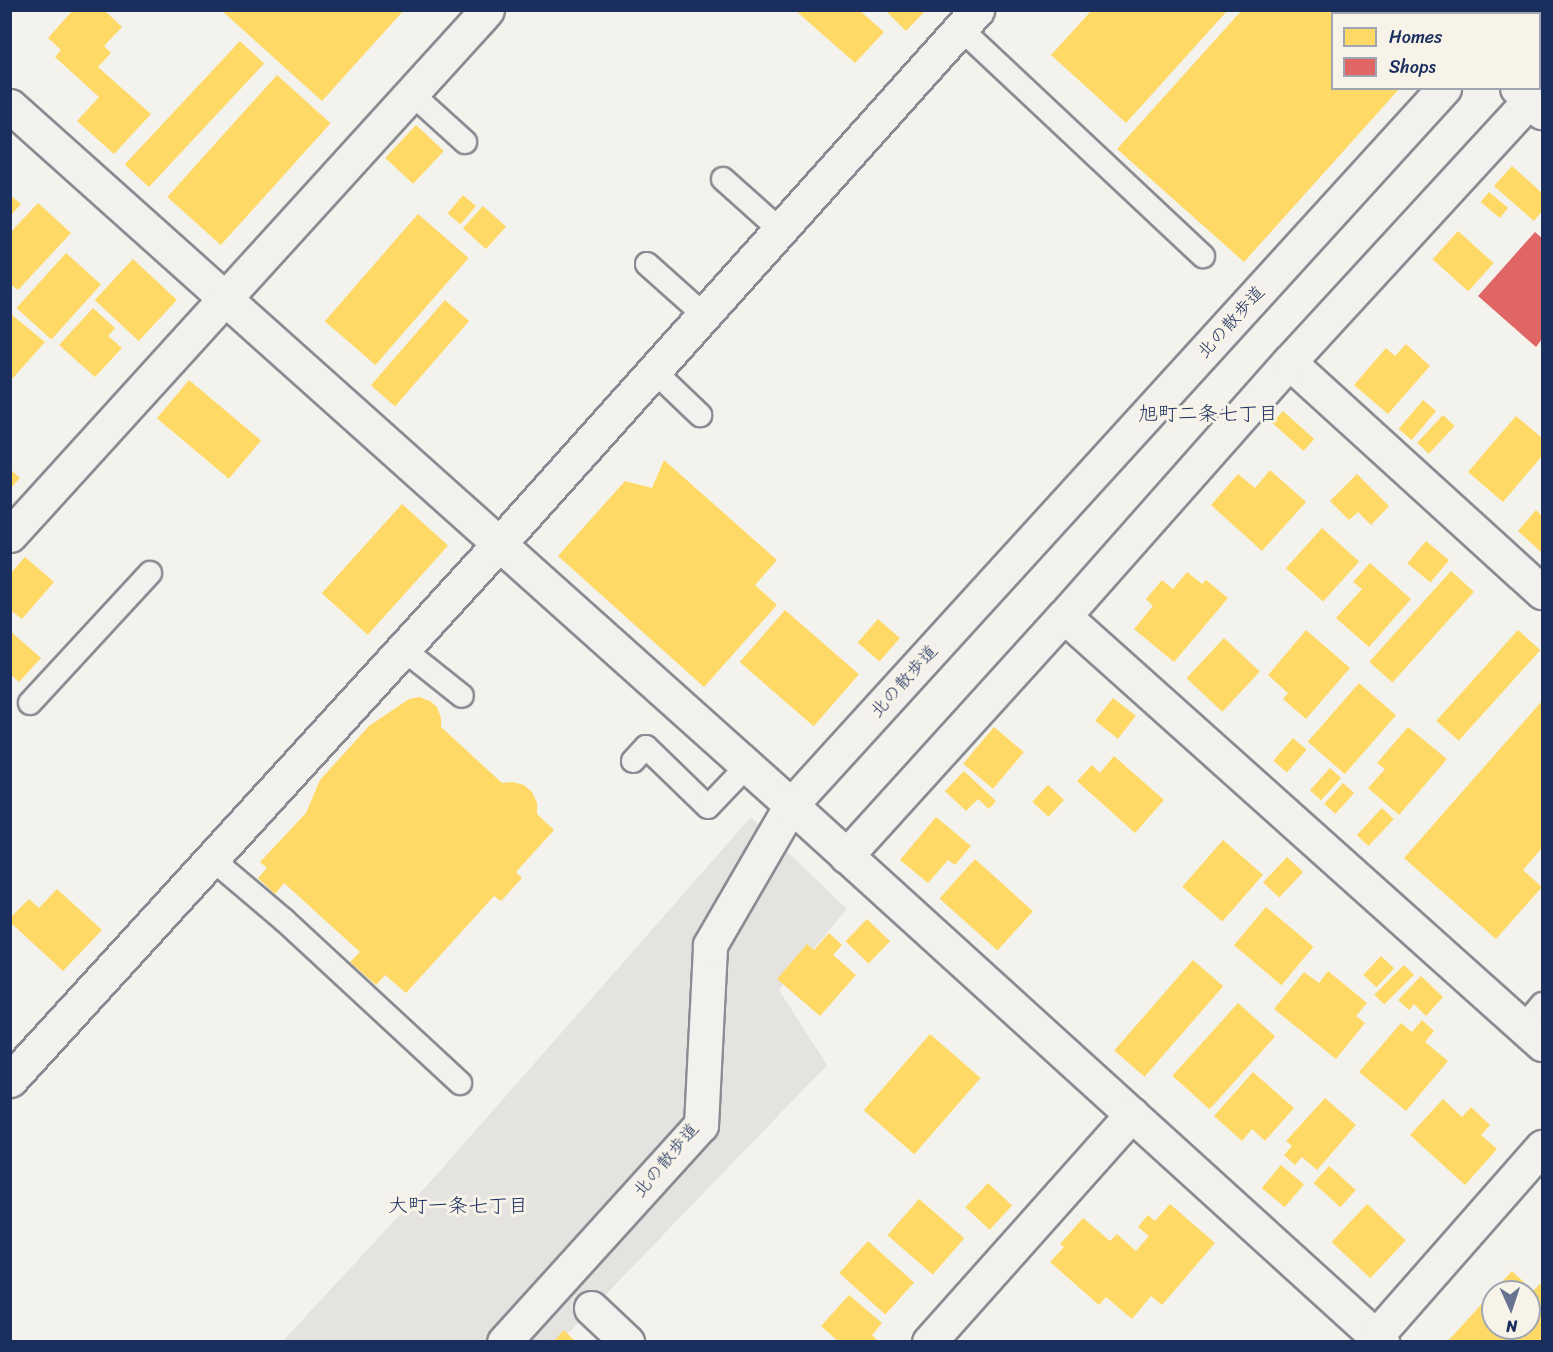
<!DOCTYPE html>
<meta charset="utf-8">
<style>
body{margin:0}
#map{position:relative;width:1553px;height:1352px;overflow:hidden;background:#f4f2ec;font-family:Sriracha,"Klee One",sans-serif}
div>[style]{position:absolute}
.built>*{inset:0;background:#e4e3df}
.homes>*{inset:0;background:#ffd966;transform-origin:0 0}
.shops>*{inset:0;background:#e06666}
.roads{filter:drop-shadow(2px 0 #898c92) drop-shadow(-2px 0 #898c92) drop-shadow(0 2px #898c92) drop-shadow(0 -2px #898c92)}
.service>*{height:22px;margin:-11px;padding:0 11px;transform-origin:11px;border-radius:11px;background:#f2f1ed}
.pedestrian>*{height:33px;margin:-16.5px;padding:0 16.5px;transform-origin:16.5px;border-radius:16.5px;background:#f2f1ed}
.minor>*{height:33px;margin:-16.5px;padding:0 16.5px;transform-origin:16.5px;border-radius:16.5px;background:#f2f1ed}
.secondary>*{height:33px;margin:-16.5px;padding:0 16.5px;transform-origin:16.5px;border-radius:16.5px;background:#f2f1ed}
span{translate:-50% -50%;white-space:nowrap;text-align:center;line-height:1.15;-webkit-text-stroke:6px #f7f3e8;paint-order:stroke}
.street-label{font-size:18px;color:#1b2f5e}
.neighbourhood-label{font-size:20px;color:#1b2f5e}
.frame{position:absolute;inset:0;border:12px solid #1b2f5e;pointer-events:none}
.legend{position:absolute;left:1331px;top:12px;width:210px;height:78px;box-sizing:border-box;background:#f7f3e8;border:2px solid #9fa5b1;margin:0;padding:8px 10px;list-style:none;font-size:18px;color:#1b2f5e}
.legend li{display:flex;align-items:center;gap:12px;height:30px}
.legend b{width:30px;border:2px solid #9fa5b1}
.north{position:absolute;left:1481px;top:1280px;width:60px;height:60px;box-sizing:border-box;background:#f7f3e8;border:2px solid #9fa5b1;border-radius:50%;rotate:177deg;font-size:16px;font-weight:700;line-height:24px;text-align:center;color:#1b2f5e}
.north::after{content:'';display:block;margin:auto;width:21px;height:27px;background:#677390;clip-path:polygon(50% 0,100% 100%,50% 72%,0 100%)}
</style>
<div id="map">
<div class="built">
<div style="clip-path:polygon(751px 817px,847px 909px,779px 990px,827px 1065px,561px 1341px,282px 1342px,431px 1181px)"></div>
</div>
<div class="homes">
<div style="clip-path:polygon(73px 10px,104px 10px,122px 27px,104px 46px,111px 53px,98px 67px,151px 114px,114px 154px,77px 121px,99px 97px,55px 57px,61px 50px,48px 38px)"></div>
<div style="clip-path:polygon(221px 10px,404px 10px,322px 101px)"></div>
<div style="clip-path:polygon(795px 10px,859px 10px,884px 32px,855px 63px)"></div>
<div style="clip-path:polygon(885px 10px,926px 10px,906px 31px)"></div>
<div style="clip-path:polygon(1092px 10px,1228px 10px,1126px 123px,1051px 55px)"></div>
<div style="clip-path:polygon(1242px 10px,1330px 10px,1332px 13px,1332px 88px,1400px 88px,1244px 262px,1117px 149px)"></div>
<div style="left:240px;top:41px;width:33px;height:169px;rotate:43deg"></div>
<div style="left:277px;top:75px;width:72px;height:164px;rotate:42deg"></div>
<div style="left:416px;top:125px;width:38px;height:45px;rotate:43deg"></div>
<div style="clip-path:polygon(1512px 166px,1542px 193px,1542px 211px,1534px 221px,1494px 186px)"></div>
<div style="left:1489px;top:192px;width:25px;height:13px;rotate:40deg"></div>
<div style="clip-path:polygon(10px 195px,21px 204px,10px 216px)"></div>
<div style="left:463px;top:195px;width:17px;height:24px;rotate:40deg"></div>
<div style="clip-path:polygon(38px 203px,71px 233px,18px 290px,10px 284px,10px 233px)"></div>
<div style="left:483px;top:206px;width:31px;height:30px;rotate:42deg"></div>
<div style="left:418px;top:214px;width:67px;height:142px;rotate:41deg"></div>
<div style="left:1458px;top:231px;width:48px;height:38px;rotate:42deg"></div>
<div style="left:66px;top:253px;width:47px;height:74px;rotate:42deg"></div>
<div style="left:133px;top:259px;width:60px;height:56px;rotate:43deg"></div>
<div style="left:445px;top:300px;width:32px;height:113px;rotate:41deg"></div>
<div style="clip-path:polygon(93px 308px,115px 328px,108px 336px,122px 348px,95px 377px,59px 345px)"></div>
<div style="clip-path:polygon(12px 315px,45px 342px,13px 378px,10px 375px)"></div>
<div style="clip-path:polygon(1406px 344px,1430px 366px,1388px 414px,1354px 385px,1386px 348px,1395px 356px)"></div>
<div style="left:189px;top:380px;width:94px;height:50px;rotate:40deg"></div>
<div style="left:1423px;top:400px;width:17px;height:38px;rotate:40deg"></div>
<div style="left:1283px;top:411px;width:42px;height:16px;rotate:42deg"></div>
<div style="left:1443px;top:415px;width:16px;height:38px;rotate:43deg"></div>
<div style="clip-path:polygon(1516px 416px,1542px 438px,1542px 456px,1503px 502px,1468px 472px)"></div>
<div style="clip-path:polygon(664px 460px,777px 560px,755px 585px,777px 605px,704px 687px,558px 556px,625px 481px,652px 488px)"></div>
<div style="clip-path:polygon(10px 469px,20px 478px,10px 489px)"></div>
<div style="clip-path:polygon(1270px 470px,1306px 502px,1262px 551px,1211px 505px,1238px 474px,1255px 488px)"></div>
<div style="clip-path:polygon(1357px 474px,1389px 506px,1371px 525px,1358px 512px,1349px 520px,1330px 501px)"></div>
<div style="left:402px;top:504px;width:62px;height:120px;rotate:42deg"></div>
<div style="clip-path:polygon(1536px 510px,1542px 516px,1542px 553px,1518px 531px)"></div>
<div style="left:1322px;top:528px;width:50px;height:54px;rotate:42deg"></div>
<div style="left:1426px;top:541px;width:30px;height:29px;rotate:40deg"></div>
<div style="clip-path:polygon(25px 557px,54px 582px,22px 619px,10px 610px,10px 574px)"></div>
<div style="clip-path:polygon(1370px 563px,1411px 599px,1369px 647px,1336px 618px,1362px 589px,1353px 582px)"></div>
<div style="left:1451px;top:571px;width:31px;height:122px;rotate:42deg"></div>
<div style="clip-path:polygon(1187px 572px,1202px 584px,1206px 580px,1228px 598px,1174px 662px,1134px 629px,1153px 606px,1146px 599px,1162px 580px,1173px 589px)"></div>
<div style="left:785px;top:610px;width:98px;height:69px;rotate:41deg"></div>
<div style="left:878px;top:619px;width:29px;height:31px;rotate:41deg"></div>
<div style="clip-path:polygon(1306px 630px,1350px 668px,1306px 719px,1283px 699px,1288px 693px,1268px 675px)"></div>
<div style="left:1518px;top:630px;width:30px;height:122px;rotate:42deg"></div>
<div style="clip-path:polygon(10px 631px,41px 658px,19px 682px,10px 674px)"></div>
<div style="left:1224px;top:638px;width:49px;height:55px;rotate:43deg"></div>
<div style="left:1359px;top:683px;width:49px;height:78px;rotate:41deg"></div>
<div style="clip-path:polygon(419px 697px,430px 701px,437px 707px,441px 718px,441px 727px,502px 783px,513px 782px,524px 785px,532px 792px,537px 803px,537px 814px,554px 830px,516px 872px,522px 878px,501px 901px,494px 896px,406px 993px,385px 975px,376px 985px,350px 962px,360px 952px,284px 883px,275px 894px,258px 878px,267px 868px,260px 862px,306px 813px,320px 780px,369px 726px,409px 699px)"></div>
<div style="left:1113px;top:698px;width:29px;height:29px;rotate:38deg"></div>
<div style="clip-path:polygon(1542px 701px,1542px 848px,1523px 870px,1542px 887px,1496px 939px,1404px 858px)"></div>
<div style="left:994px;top:727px;width:39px;height:48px;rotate:40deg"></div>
<div style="clip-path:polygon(1408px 727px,1447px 759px,1399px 815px,1368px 788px,1385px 769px,1377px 763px)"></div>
<div style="left:1293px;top:738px;width:18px;height:30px;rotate:41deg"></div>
<div style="clip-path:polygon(1114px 756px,1164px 800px,1135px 833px,1077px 781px,1092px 765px,1100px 773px)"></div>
<div style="left:1330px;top:768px;width:15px;height:30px;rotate:42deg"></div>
<div style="clip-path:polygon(964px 771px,996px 801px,989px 809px,978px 799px,966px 811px,945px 791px)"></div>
<div style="left:1343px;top:783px;width:15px;height:28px;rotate:42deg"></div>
<div style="left:1048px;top:785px;width:22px;height:23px;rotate:43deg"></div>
<div style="left:1382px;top:808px;width:16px;height:37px;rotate:43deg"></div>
<div style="clip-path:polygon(936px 817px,971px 846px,955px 865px,948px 860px,928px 883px,900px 860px)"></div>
<div style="left:1223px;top:840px;width:53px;height:62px;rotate:41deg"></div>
<div style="left:1287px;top:857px;width:22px;height:35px;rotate:43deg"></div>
<div style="left:975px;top:859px;width:78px;height:53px;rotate:42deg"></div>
<div style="clip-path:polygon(57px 889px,102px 930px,63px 971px,10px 922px,10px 918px,29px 899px,39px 908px)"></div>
<div style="left:1266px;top:907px;width:62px;height:50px;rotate:40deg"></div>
<div style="left:867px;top:919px;width:32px;height:31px;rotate:44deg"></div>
<div style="clip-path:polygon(829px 933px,842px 945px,833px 955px,856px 975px,820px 1016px,777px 979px,807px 944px,814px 950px)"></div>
<div style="left:1381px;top:956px;width:18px;height:26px;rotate:43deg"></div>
<div style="left:1193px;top:960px;width:40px;height:120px;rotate:41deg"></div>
<div style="left:1404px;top:965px;width:14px;height:42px;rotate:45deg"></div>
<div style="clip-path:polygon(1328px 971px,1367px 1003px,1356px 1016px,1365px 1023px,1336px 1059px,1274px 1009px,1304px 972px,1319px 983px)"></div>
<div style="clip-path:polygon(1421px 976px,1443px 997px,1426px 1016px,1414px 1004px,1409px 1010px,1398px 1000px)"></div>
<div style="left:1238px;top:1003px;width:50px;height:98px;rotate:42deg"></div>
<div style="clip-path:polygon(1422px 1020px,1434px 1031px,1425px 1042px,1448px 1061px,1406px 1111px,1359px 1072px,1401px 1023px,1412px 1032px)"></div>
<div style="left:930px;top:1034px;width:67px;height:101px;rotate:41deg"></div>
<div style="clip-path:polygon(1253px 1072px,1294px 1108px,1265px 1141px,1252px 1129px,1242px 1141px,1214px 1116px)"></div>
<div style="clip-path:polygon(1325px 1098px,1356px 1125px,1317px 1170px,1302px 1157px,1295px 1165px,1284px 1155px,1292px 1146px,1286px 1141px)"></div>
<div style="clip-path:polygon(1443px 1099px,1462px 1117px,1471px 1107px,1490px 1125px,1481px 1135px,1497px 1149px,1465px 1185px,1410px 1135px)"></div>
<div style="left:1281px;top:1165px;width:30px;height:30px;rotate:40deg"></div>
<div style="left:1329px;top:1166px;width:36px;height:23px;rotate:42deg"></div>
<div style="left:988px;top:1183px;width:33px;height:33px;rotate:43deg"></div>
<div style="left:919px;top:1199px;width:60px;height:48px;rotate:41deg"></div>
<div style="clip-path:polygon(1170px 1204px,1215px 1243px,1162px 1305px,1151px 1296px,1132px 1319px,1106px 1297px,1099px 1305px,1050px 1262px,1064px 1247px,1060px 1244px,1083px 1218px,1110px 1241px,1117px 1234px,1136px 1251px,1149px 1236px,1138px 1227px,1148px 1215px,1155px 1221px)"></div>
<div style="left:1367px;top:1204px;width:53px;height:52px;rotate:43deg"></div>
<div style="left:868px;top:1241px;width:62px;height:43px;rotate:42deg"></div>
<div style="clip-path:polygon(evenodd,1512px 1271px,1533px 1291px,1541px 1283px,1542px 1284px,1542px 1342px,1447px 1342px,1512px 1271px,1493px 1292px,1529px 1292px,1529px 1328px,1493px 1328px,1493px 1292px)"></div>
<div style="clip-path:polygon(849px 1295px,882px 1323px,872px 1335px,879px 1342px,839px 1342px,821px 1326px)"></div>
<div style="clip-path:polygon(564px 1330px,576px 1342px,553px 1342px)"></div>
</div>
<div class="shops">
<div style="clip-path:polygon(1535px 232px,1542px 238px,1542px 339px,1536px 347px,1478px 296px)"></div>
</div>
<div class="roads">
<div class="service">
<div style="left:961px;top:29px;width:332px;rotate:43.2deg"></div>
<div style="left:411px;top:93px;width:73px;rotate:42.2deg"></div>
<div style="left:723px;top:179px;width:76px;rotate:41.8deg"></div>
<div style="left:647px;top:264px;width:76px;rotate:41.8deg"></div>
<div style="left:654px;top:371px;width:64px;rotate:43.7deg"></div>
<div style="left:403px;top:649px;width:75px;rotate:38.5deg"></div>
<div style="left:30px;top:703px;width:177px;rotate:-47.3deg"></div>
<div style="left:633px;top:761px;width:19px;rotate:-47deg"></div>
<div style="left:646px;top:747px;width:86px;rotate:44.1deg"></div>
<div style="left:708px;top:807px;width:57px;rotate:-46.4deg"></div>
<div style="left:212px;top:859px;width:94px;rotate:40.3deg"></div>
<div style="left:284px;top:920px;width:240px;rotate:42.8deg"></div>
<div style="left:1523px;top:1027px;width:30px;rotate:-50deg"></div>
</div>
<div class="pedestrian">
<div style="left:1516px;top:14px;width:5px;rotate:-53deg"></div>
<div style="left:504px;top:1342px;width:293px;rotate:-47.8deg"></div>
<div style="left:701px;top:1125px;width:180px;rotate:-87.1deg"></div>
<div style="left:710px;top:945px;width:162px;rotate:-59.9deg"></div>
<div style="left:791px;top:805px;width:970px;rotate:-47.67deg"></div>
</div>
<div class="minor">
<div style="left:10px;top:106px;width:1048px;rotate:41.83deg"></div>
<div style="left:791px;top:805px;width:799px;rotate:42.26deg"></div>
<div style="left:1289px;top:362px;width:342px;rotate:42.3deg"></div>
<div style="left:10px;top:535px;width:709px;rotate:-47.74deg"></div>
<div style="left:1064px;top:616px;width:642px;rotate:41.84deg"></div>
<div style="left:846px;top:856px;width:324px;rotate:-47.8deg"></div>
<div style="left:1064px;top:616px;width:339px;rotate:-48.5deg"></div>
<div style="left:1289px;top:362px;width:356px;rotate:-47.4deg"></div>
<div style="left:10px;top:1080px;width:726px;rotate:-47.63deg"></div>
<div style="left:499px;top:544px;width:717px;rotate:-48.17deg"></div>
<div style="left:591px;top:1308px;width:50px;rotate:43.4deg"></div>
<div style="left:1376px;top:1336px;width:252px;rotate:-48.7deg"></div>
<div style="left:929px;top:1342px;width:305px;rotate:-48.3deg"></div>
</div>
<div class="secondary">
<div style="left:1430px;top:10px;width:6px;rotate:45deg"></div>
<div style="left:1517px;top:88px;width:35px;rotate:44deg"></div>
</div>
</div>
<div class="street-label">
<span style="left:1231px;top:322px;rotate:-48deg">北の散歩道</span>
<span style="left:904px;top:681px;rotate:-48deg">北の散歩道</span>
<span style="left:666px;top:1160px;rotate:-50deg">北の散歩道</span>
</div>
<div class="neighbourhood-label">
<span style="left:1208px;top:413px">旭町二条七丁目</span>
<span style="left:458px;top:1205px">大町一条七丁目</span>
</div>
<div class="frame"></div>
<ul class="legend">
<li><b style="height:16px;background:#ffd966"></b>Homes</li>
<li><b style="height:16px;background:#e06666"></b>Shops</li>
</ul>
<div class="north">N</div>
</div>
